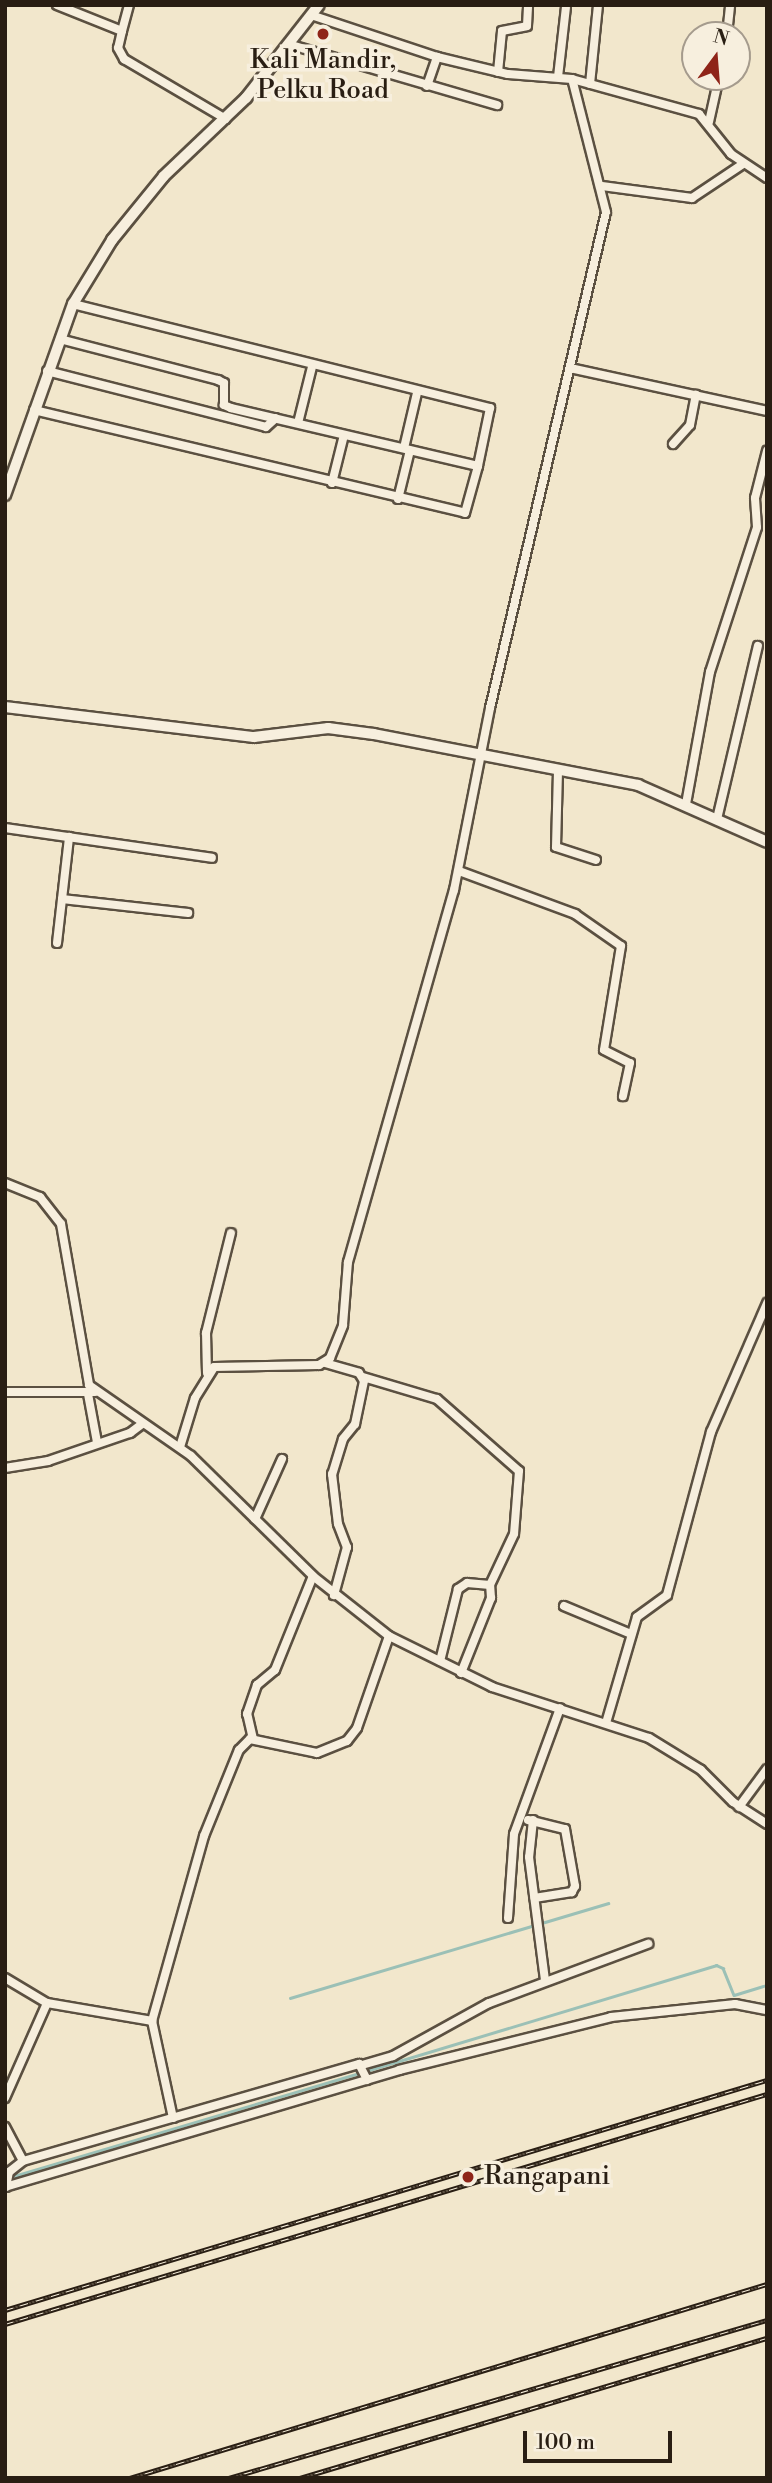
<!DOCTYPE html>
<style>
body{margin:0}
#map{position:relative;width:772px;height:2483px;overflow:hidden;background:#f2e7cc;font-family:"Libre Bodoni",serif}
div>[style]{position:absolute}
.stream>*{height:2.5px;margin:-1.25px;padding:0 1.25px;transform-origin:1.25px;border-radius:1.25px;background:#9bc0b6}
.roads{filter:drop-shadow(2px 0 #5b5041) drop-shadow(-2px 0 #5b5041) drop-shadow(0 2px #5b5041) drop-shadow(0 -2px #5b5041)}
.street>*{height:8px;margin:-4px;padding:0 4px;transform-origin:4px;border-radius:4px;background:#f7efde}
.secondary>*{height:10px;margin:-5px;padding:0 5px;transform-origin:5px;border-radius:5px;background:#f7efde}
.rail>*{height:5px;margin-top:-2.5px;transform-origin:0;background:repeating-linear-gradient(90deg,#f7efde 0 8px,#291e13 0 16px);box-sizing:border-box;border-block:2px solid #291e13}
.dots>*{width:19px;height:19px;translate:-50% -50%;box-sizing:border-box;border:4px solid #f7efde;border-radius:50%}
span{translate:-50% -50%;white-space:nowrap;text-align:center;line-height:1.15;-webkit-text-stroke:7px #f7efde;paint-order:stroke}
.poi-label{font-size:26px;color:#291e13}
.left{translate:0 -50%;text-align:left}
.frame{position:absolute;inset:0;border:7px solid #291e13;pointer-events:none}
.north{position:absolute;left:681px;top:21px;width:70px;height:70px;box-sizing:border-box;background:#f7efde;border:2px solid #a59b8d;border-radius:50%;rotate:16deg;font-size:19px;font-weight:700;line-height:28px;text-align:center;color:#291e13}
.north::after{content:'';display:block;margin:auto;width:24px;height:32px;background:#8f2418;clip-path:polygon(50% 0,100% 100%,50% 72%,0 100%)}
.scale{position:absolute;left:523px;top:2431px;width:149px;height:32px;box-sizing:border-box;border:4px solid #291e13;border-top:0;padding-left:9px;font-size:21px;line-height:24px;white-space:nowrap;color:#291e13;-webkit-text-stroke:5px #f7efde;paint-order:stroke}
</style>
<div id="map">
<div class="stream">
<div style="left:290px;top:1998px;width:332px;rotate:-16.6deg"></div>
<div style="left:366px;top:2071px;width:366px;rotate:-16.8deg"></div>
<div style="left:716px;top:1965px;width:8px;rotate:23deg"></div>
<div style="left:723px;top:1968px;width:29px;rotate:68deg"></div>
<div style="left:734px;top:1995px;width:34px;rotate:-17deg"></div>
<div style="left:14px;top:2176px;width:361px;rotate:-16.6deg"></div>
</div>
<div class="roads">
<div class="street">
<div style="left:57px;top:5px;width:70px;rotate:21.8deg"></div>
<div style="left:122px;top:31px;width:17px;rotate:103deg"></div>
<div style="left:118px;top:48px;width:13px;rotate:61deg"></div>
<div style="left:124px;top:59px;width:118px;rotate:30.5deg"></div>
<div style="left:311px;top:15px;width:133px;rotate:18.4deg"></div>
<div style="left:437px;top:57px;width:73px;rotate:13.5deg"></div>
<div style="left:508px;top:74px;width:64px;rotate:4.5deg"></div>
<div style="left:572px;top:79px;width:132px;rotate:15.4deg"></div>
<div style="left:699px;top:114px;width:51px;rotate:51.3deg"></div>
<div style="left:731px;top:154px;width:43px;rotate:33.7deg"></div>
<div style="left:122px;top:31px;width:27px;rotate:-75deg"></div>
<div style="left:727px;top:35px;width:30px;rotate:-84deg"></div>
<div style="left:288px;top:44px;width:218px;rotate:16.3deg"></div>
<div style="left:498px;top:72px;width:41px;rotate:-84.4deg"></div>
<div style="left:502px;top:31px;width:25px;rotate:-11deg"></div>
<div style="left:527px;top:26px;width:21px;rotate:-87deg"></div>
<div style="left:558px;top:77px;width:70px;rotate:-83.5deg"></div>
<div style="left:590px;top:84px;width:79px;rotate:-84.2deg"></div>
<div style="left:427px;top:86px;width:31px;rotate:-71deg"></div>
<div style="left:709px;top:122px;width:46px;rotate:-77.5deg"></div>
<div style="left:602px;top:186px;width:91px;rotate:7.6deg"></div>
<div style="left:692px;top:198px;width:61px;rotate:-33.7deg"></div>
<div style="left:73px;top:304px;width:430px;rotate:14deg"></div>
<div style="left:490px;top:408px;width:59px;rotate:101.7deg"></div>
<div style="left:570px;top:368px;width:202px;rotate:12.3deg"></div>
<div style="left:47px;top:371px;width:226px;rotate:14.3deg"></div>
<div style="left:266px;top:427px;width:13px;rotate:-42deg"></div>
<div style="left:34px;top:410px;width:443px;rotate:13.4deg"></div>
<div style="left:465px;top:513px;width:49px;rotate:-74.5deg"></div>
<div style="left:478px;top:466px;width:254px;rotate:-166.8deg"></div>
<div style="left:231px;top:408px;width:8px;rotate:-157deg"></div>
<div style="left:224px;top:405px;width:22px;rotate:-90deg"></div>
<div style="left:224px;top:383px;width:7px;rotate:-153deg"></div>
<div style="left:218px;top:380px;width:163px;rotate:-165.5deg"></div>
<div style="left:298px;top:423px;width:58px;rotate:-76deg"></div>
<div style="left:673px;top:444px;width:25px;rotate:-48deg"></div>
<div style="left:690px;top:425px;width:31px;rotate:-79deg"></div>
<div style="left:404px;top:448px;width:57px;rotate:-76.7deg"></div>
<div style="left:332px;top:483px;width:49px;rotate:-76deg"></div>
<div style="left:398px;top:499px;width:50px;rotate:-76.2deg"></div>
<div style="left:558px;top:771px;width:76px;rotate:91.5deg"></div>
<div style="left:556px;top:847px;width:42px;rotate:18deg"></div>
<div style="left:686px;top:804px;width:134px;rotate:-79.7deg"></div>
<div style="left:710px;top:672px;width:152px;rotate:-72deg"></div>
<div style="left:757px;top:527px;width:29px;rotate:-94deg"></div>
<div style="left:755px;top:498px;width:49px;rotate:-75.7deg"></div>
<div style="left:717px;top:819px;width:178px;rotate:-76.7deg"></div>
<div style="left:5px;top:828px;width:209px;rotate:8.2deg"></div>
<div style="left:459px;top:871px;width:124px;rotate:20.3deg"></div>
<div style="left:575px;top:914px;width:56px;rotate:34.8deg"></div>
<div style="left:621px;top:946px;width:105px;rotate:99.3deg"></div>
<div style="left:604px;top:1050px;width:29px;rotate:27deg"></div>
<div style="left:630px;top:1063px;width:34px;rotate:102deg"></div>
<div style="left:62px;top:899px;width:127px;rotate:6.3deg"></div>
<div style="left:57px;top:943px;width:107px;rotate:-83.5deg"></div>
<div style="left:5px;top:1183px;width:38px;rotate:22deg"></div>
<div style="left:40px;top:1197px;width:34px;rotate:52deg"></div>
<div style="left:61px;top:1224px;width:163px;rotate:80.1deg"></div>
<div style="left:89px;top:1385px;width:124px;rotate:34.8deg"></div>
<div style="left:191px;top:1456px;width:171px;rotate:44.5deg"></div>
<div style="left:313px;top:1576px;width:97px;rotate:38.3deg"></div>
<div style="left:325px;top:1363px;width:35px;rotate:16deg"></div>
<div style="left:359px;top:1373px;width:9px;rotate:58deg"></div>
<div style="left:364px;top:1381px;width:44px;rotate:101.8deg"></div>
<div style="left:355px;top:1424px;width:19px;rotate:129deg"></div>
<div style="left:343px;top:1439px;width:37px;rotate:107deg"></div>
<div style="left:332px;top:1474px;width:50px;rotate:83.2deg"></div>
<div style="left:338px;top:1524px;width:25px;rotate:69deg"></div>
<div style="left:347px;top:1547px;width:50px;rotate:105.2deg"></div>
<div style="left:207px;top:1373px;width:40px;rotate:-91.4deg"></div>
<div style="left:206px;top:1333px;width:103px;rotate:-76deg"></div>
<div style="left:363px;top:1377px;width:77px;rotate:16.6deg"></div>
<div style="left:437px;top:1399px;width:109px;rotate:41.3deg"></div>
<div style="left:519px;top:1471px;width:63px;rotate:94.5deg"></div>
<div style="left:514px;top:1534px;width:56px;rotate:115.2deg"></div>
<div style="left:490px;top:1585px;width:23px;rotate:-175deg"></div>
<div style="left:467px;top:1583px;width:11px;rotate:146deg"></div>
<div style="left:458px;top:1589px;width:74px;rotate:104deg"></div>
<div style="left:5px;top:1392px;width:90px"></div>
<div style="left:88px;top:1394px;width:49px;rotate:79.4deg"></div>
<div style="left:180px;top:1447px;width:51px;rotate:-73deg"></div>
<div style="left:195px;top:1398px;width:36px;rotate:-58deg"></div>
<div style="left:214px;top:1367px;width:105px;rotate:-1.1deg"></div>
<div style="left:319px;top:1365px;width:13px;rotate:-32deg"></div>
<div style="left:330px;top:1358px;width:35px;rotate:-68deg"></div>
<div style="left:343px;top:1325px;width:63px;rotate:-85.5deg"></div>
<div style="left:348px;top:1262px;width:387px;rotate:-74.1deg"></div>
<div style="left:454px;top:890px;width:186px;rotate:-78.8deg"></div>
<div style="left:490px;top:708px;width:509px;rotate:-76.84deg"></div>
<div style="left:606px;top:212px;width:137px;rotate:-104.3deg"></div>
<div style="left:5px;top:1468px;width:44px;rotate:-9.2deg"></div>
<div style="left:48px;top:1461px;width:87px;rotate:-18.9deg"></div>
<div style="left:130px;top:1433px;width:15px;rotate:-37deg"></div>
<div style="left:255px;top:1519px;width:66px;rotate:-65.8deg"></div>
<div style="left:564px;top:1606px;width:73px;rotate:22.7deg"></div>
<div style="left:461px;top:1673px;width:81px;rotate:-68.2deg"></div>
<div style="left:491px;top:1598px;width:13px;rotate:-94deg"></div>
<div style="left:606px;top:1723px;width:110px;rotate:-73.7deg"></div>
<div style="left:637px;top:1617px;width:37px;rotate:-36deg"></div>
<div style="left:667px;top:1595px;width:169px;rotate:-74.9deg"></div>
<div style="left:711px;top:1432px;width:141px;rotate:-66.5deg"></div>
<div style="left:253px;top:1739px;width:26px;rotate:-103deg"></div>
<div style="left:247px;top:1714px;width:31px;rotate:-71deg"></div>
<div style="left:257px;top:1685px;width:23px;rotate:-40deg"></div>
<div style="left:275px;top:1670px;width:101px;rotate:-68deg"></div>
<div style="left:739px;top:1807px;width:47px;rotate:-53.6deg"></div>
<div style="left:528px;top:1820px;width:38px;rotate:14deg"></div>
<div style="left:565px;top:1829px;width:58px;rotate:80deg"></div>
<div style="left:575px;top:1886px;width:7px;rotate:117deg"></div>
<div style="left:572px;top:1892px;width:38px;rotate:171deg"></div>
<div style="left:533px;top:1820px;width:37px;rotate:96deg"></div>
<div style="left:529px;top:1857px;width:124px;rotate:82.6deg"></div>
<div style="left:508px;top:1918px;width:84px;rotate:-85.9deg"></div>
<div style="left:514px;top:1834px;width:134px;rotate:-69.9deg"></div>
<div style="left:5px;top:1978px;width:49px;rotate:30.8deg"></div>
<div style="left:47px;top:2003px;width:107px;rotate:9.7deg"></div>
<div style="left:362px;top:2065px;width:32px;rotate:-16deg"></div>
<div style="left:393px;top:2056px;width:110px;rotate:-28.9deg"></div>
<div style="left:489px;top:2003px;width:170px;rotate:-20.4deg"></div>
<div style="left:5px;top:2098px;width:104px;rotate:-66.1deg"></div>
<div style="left:173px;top:2118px;width:99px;rotate:-102.2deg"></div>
<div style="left:152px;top:2021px;width:192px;rotate:-74.3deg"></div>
<div style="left:204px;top:1836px;width:93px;rotate:-67.9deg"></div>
<div style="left:239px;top:1750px;width:16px;rotate:-45deg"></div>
<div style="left:250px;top:1739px;width:68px;rotate:11.8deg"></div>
<div style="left:317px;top:1753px;width:32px;rotate:-22deg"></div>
<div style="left:347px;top:1741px;width:16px;rotate:-52deg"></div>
<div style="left:357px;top:1728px;width:97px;rotate:-70.8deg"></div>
<div style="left:389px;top:1636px;width:115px;rotate:26.3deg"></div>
<div style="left:492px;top:1687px;width:165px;rotate:18deg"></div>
<div style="left:649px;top:1738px;width:61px;rotate:31.6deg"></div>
<div style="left:701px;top:1770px;width:45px;rotate:45deg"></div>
<div style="left:733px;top:1802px;width:40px;rotate:32.9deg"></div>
<div style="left:5px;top:2127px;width:38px;rotate:62deg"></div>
<div style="left:5px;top:2187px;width:411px;rotate:-16.5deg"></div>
<div style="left:399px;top:2070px;width:219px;rotate:-14deg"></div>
<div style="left:611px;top:2017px;width:125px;rotate:-6deg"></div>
<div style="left:735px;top:2004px;width:33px;rotate:11deg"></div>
<div style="left:6px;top:2187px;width:15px;rotate:-79deg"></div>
<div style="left:9px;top:2172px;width:18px;rotate:-38deg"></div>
<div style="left:23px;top:2161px;width:350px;rotate:-16.1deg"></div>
<div style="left:359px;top:2064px;width:18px;rotate:63deg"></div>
</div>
<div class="secondary">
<div style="left:5px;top:495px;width:203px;rotate:-70.4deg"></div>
<div style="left:73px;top:304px;width:75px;rotate:-58.6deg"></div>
<div style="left:112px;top:240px;width:82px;rotate:-50.9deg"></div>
<div style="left:164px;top:176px;width:113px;rotate:-43.6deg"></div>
<div style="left:246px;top:98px;width:118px;rotate:-51.9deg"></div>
<div style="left:5px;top:707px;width:251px;rotate:6.9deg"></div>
<div style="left:254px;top:737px;width:75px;rotate:-6.9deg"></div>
<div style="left:328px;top:728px;width:46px;rotate:7.4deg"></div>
<div style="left:374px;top:734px;width:269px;rotate:10.9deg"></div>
<div style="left:638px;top:785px;width:141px;rotate:23.8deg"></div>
</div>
</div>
<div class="rail">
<div style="left:5px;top:2310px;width:796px;rotate:-16.8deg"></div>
<div style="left:5px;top:2324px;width:796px;rotate:-16.8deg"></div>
<div style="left:130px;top:2478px;width:666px;rotate:-16.94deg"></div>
<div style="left:229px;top:2478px;width:561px;rotate:-16.37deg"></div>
<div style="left:300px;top:2478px;width:488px;rotate:-16.7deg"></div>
</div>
<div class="dots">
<div style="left:323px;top:34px;background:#8f2418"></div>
<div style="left:468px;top:2177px;background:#8f2418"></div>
</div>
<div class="poi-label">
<span style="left:323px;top:76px">Kali Mandir,<br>Pelku Road</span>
<span class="left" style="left:484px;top:2177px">Rangapani</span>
</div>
<div class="frame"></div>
<div class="north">N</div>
<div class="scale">100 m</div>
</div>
